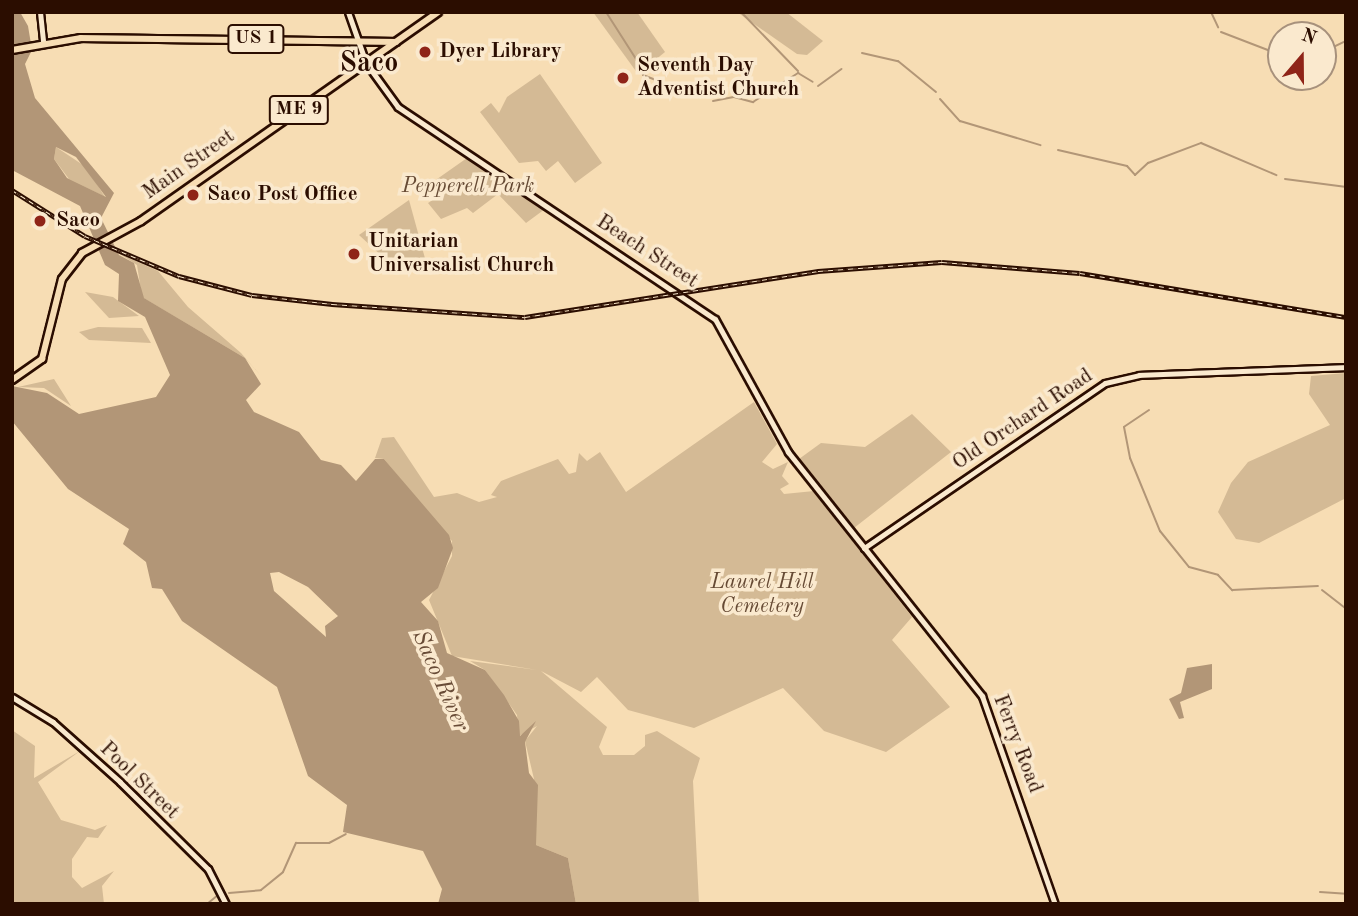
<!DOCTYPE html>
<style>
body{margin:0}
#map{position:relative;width:1358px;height:916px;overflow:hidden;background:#f7ddb4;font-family:"Old Standard TT",serif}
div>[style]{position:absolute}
.green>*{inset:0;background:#d4ba95}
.water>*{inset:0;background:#b29677}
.stream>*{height:2px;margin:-1px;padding:0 1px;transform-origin:1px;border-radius:1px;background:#b29677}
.roads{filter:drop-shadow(2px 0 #2b0d00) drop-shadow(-2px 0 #2b0d00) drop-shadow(0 2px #2b0d00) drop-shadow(0 -2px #2b0d00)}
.secondary>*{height:5px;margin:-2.5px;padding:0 2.5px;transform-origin:2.5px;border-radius:2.5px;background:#fae9ce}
.primary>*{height:6px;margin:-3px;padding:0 3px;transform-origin:3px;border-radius:3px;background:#f7ddb4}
.rail>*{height:4.5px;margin-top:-2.25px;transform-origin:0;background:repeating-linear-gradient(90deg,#fae9ce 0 5px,#2b0d00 0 10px);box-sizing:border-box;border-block:2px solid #2b0d00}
.dots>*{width:19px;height:19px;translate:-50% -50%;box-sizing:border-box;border:4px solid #fae9ce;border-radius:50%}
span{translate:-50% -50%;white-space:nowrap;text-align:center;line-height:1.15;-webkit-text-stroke:7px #fae9ce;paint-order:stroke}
.shield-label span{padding:2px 5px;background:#fae9ce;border:2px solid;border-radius:5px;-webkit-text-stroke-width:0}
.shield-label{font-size:19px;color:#2b0d00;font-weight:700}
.poi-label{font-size:21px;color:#2b0d00;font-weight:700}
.left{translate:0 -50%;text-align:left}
.street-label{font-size:21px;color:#2b0d00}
.park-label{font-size:21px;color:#664a34;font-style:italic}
.water-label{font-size:23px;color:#684b36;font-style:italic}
.district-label{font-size:28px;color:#2b0d00;font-weight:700}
.frame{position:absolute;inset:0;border:14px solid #2b0d00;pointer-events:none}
.north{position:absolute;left:1267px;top:21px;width:70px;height:70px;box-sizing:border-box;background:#fae9ce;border:2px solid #a7917c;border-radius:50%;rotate:20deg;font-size:19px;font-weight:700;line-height:28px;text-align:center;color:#2b0d00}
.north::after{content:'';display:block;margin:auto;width:24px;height:32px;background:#8f2418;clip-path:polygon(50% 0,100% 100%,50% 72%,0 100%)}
</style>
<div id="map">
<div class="green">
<div style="clip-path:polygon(593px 12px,637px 12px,665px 52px,638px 74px)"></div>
<div style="clip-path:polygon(737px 12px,786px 12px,823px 41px,807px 55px,797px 54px)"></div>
<div style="clip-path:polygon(540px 74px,602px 163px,575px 183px,558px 161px,546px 171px,538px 161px,519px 163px,480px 112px,491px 103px,499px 113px,507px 97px)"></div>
<div style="clip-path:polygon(56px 147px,86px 167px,105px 197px,69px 179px,54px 159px)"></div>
<div style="clip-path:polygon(467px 158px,545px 209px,526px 223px,498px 194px,473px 213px,467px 208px,441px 219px,428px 203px,439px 196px,430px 184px)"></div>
<div style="clip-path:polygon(409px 200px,426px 262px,397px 270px,359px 235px)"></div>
<div style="clip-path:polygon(120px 254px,158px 271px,188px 307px,241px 353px,262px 377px,245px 358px,142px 297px,137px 265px)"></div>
<div style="clip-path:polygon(85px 292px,113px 297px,139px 316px,109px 318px)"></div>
<div style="clip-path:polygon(98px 327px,142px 328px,151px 343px,89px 340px,79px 332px)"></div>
<div style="clip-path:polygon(1346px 373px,1346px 498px,1259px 543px,1236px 539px,1218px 512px,1231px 483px,1248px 462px,1330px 425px,1309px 394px,1311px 376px)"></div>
<div style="clip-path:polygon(54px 379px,71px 406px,44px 388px,18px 387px)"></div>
<div style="clip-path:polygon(754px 402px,777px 444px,762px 462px,773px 469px,788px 462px,782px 476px,789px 484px,780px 489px,784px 494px,814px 491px,912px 617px,892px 640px,950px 707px,886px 752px,824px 731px,783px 688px,694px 728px,628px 710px,597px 677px,581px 692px,541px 671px,607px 727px,599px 747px,603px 755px,634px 755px,645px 746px,645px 735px,657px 731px,700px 758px,693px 781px,699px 904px,576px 904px,568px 858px,536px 845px,534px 779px,525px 741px,537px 726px,519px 736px,517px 715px,485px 670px,470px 661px,537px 670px,452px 656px,429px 600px,452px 556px,452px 541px,384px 459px,375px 458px,382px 438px,394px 437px,434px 497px,457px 493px,479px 502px,497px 497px,491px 495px,501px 481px,558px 459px,569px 474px,576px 472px,579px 453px,587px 461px,600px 452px,626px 492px)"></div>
<div style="clip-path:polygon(912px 414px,951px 452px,854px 528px,799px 459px,821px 443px,865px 447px)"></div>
<div style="clip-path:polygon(12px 730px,35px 746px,34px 778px,80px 751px,38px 782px,61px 820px,95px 830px,107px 825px,98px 838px,87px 837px,72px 859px,72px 877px,82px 888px,114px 871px,102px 886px,104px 904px,12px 904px)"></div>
</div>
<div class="water">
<div style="clip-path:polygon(evenodd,12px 12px,20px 12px,28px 26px,32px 50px,25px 64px,35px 98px,114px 193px,101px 218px,119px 255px,134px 263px,144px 298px,245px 358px,261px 384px,246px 400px,254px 412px,299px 432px,321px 460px,341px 465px,356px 481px,375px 459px,384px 459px,449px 535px,453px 548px,438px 588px,421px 602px,438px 621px,447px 653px,485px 670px,504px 695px,519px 721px,520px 736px,536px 721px,525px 742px,529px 773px,538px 785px,536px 845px,568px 858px,576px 904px,438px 904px,442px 889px,423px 851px,343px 832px,347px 805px,308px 776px,277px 687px,182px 621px,162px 589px,152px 588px,146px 562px,123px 544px,129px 529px,68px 489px,12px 421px,12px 386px,47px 393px,79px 414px,156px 397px,170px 375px,145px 317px,118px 301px,119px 274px,105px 265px,80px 206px,12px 170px,12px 12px,56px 147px,76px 157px,106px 197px,67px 178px,54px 159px,56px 147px,12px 12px,279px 572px,308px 587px,338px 616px,325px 626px,326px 637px,274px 591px,270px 573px,279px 572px)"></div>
<div style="clip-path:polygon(1212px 664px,1212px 689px,1180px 702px,1184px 718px,1179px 719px,1169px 699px,1181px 693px,1187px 668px)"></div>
</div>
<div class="stream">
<div style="left:606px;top:12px;width:59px;rotate:57.4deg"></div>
<div style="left:741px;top:12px;width:82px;rotate:46deg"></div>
<div style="left:1211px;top:12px;width:17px;rotate:65deg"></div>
<div style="left:1221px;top:32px;width:64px;rotate:21deg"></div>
<div style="left:1323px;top:52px;width:25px;rotate:-26deg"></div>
<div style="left:862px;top:53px;width:37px;rotate:13deg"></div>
<div style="left:898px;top:61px;width:49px;rotate:39.2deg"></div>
<div style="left:640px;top:65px;width:10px;rotate:73deg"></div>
<div style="left:643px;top:75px;width:58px;rotate:21.3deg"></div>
<div style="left:818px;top:86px;width:29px;rotate:-36deg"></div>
<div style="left:940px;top:99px;width:30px;rotate:48deg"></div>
<div style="left:960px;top:121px;width:84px;rotate:16.7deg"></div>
<div style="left:713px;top:101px;width:21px;rotate:-11deg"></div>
<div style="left:734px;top:97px;width:20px;rotate:15deg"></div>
<div style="left:753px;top:102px;width:54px;rotate:-32.8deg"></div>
<div style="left:798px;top:73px;width:17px;rotate:31deg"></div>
<div style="left:1058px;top:150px;width:71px;rotate:13.1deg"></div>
<div style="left:1127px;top:166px;width:12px;rotate:48deg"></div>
<div style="left:1135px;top:175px;width:18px;rotate:-43deg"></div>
<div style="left:1148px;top:163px;width:57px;rotate:-20.7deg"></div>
<div style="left:1201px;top:143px;width:82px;rotate:23.1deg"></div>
<div style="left:1285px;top:179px;width:62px;rotate:7.5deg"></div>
<div style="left:1149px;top:410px;width:30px;rotate:146deg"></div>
<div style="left:1124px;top:427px;width:32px;rotate:79deg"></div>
<div style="left:1130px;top:458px;width:79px;rotate:67.7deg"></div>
<div style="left:1160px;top:531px;width:46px;rotate:51.1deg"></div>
<div style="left:1189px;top:567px;width:30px;rotate:15deg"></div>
<div style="left:1218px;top:575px;width:21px;rotate:47deg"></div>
<div style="left:1232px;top:590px;width:86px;rotate:-2.7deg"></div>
<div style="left:1322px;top:590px;width:31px;rotate:38deg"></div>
<div style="left:1320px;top:892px;width:26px;rotate:4deg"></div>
<div style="left:229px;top:893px;width:32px;rotate:-5deg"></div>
<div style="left:261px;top:890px;width:28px;rotate:-39deg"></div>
<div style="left:283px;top:872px;width:32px;rotate:-66deg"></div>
<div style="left:296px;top:843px;width:33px"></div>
<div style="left:329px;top:843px;width:19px;rotate:-28deg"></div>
<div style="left:207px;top:904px;width:13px;rotate:-39deg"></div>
</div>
<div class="roads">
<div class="secondary">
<div style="left:40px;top:12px;width:31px;rotate:84deg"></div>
<div style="left:348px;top:12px;width:54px;rotate:70.6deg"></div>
<div style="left:366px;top:63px;width:54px;rotate:54deg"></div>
<div style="left:398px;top:107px;width:381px;rotate:33.8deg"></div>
<div style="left:715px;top:319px;width:152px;rotate:61.2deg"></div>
<div style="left:788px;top:452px;width:312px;rotate:51.5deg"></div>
<div style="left:982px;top:696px;width:220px;rotate:70.7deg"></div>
<div style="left:864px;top:548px;width:292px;rotate:-34.4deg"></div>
<div style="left:1105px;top:383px;width:35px;rotate:-13deg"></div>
<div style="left:1139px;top:375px;width:207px;rotate:-2.2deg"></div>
<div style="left:12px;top:697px;width:48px;rotate:31.4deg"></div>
<div style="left:53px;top:722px;width:90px;rotate:41.8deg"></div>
<div style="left:120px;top:782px;width:124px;rotate:44.7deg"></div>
<div style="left:208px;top:869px;width:39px;rotate:63deg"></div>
</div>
<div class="primary">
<div style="left:12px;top:50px;width:70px;rotate:-9.9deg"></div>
<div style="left:81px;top:38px;width:315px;rotate:0.7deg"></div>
<div style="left:12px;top:380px;width:37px;rotate:-35deg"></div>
<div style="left:42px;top:359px;width:82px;rotate:-76deg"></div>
<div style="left:62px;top:279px;width:33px;rotate:-52deg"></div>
<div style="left:82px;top:253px;width:67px;rotate:-28.5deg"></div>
<div style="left:141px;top:221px;width:363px;rotate:-35.1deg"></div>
</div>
</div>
<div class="rail">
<div style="left:12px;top:190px;width:86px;rotate:32.2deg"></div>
<div style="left:85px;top:236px;width:102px;rotate:23.1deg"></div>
<div style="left:179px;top:276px;width:75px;rotate:14.6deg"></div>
<div style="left:252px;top:295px;width:81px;rotate:6.4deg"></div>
<div style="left:332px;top:304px;width:193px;rotate:3.9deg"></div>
<div style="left:525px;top:317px;width:297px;rotate:-8.9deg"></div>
<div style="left:818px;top:271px;width:124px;rotate:-4.2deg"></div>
<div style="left:942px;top:262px;width:138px;rotate:4.6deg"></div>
<div style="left:1080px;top:273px;width:270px;rotate:9.4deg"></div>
</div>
<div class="dots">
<div style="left:425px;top:52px;background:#8f2418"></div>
<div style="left:623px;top:78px;background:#8f2418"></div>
<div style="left:193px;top:195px;background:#8f2418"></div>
<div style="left:40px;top:221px;background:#8f2418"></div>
<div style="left:354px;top:254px;background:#8f2418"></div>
</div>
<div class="shield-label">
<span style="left:256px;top:39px">US 1</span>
<span style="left:299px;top:110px">ME 9</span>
</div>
<div class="poi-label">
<span class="left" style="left:439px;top:52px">Dyer Library</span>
<span class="left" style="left:637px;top:78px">Seventh Day<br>Adventist Church</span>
<span class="left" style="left:207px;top:195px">Saco Post Office</span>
<span class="left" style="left:56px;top:221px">Saco</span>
<span class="left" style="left:368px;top:254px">Unitarian<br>Universalist Church</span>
</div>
<div class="street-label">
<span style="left:189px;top:165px;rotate:-35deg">Main Street</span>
<span style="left:647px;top:252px;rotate:33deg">Beach Street</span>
<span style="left:1023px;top:420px;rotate:-34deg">Old Orchard Road</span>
<span style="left:1017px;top:744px;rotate:69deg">Ferry Road</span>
<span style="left:139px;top:781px;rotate:44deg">Pool Street</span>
</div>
<div class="park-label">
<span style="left:468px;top:187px">Pepperell Park</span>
<span style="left:762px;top:595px">Laurel Hill<br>Cemetery</span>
</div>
<div class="water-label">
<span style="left:440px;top:681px;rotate:66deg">Saco River</span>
</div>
<div class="district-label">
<span style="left:369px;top:64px">Saco</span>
</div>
<div class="frame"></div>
<div class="north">N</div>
</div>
